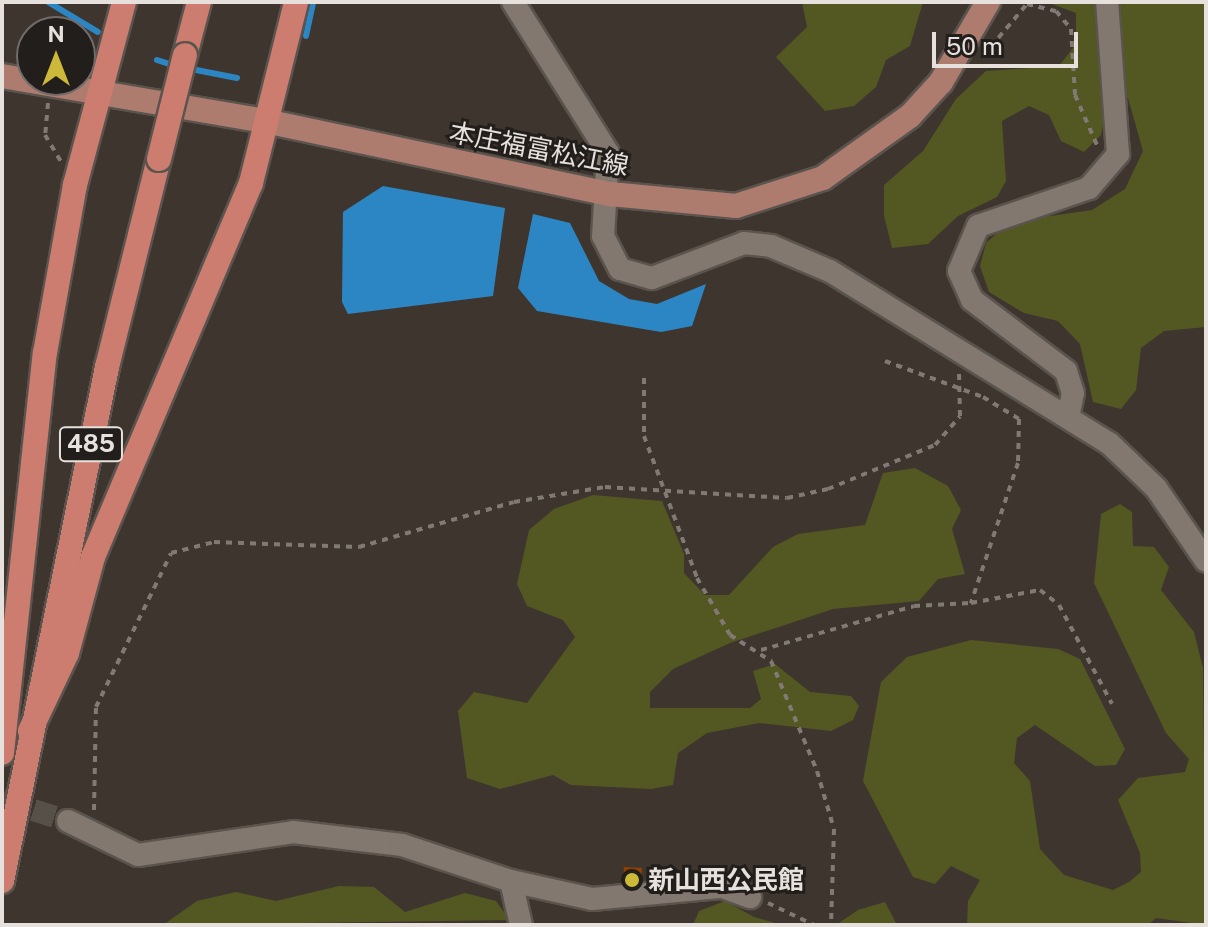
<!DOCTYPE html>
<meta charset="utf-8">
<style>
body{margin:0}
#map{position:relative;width:1208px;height:927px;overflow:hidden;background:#3e362e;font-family:"Public Sans","Noto Sans JP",sans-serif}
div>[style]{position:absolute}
.green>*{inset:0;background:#535722}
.water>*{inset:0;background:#2d86c4}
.stream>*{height:6px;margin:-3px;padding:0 3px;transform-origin:3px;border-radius:3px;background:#2d86c4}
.building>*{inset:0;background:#904100;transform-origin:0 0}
.minor-tunnel>*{height:22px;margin-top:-11px;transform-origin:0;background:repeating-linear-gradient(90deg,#575048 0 22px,transparent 0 33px)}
.path>*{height:4px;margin-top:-2px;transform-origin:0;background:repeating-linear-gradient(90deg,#817a74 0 6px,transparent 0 12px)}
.roads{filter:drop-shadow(2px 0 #5b544e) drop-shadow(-2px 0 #5b544e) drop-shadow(0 2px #5b544e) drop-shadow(0 -2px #5b544e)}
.minor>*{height:22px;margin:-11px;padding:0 11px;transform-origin:11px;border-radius:11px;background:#82786f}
.major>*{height:24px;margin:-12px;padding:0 12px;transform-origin:12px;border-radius:12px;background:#ae7b6f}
.highway>*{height:24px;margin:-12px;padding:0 12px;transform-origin:12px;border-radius:12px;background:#cc7d6f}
.bridges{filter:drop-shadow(2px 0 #5b544e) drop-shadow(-2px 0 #5b544e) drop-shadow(0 2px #5b544e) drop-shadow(0 -2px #5b544e)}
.highway-bridge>*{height:24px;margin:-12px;padding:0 12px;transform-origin:12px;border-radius:12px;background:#cc7d6f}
.dots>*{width:22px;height:22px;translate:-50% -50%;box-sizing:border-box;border:4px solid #221e1b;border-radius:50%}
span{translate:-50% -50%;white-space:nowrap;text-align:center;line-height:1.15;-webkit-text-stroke:6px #221e1b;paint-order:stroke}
.shield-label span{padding:2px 6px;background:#221e1b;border:2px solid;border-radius:6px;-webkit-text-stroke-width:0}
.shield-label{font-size:24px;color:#e7e1dd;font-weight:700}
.street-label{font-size:26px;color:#e7e1dd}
.poi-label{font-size:26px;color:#e7e1dd;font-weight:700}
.left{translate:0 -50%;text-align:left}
.frame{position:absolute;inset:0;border:4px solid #e7e1dd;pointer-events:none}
.north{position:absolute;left:16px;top:16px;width:80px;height:80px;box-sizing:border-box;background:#221e1b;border:2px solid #716c69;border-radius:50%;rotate:0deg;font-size:22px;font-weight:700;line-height:32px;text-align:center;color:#e7e1dd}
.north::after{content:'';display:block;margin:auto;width:28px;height:36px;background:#ccb939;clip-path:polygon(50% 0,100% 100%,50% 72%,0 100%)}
.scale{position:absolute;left:932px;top:32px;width:146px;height:36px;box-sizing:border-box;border:4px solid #e7e1dd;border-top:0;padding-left:10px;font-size:24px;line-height:28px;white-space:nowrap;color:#e7e1dd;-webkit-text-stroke:6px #221e1b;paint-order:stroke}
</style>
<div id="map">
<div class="green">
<div style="clip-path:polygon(802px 2px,923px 2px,910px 46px,886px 60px,876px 87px,854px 106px,825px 111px,776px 57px,807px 27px)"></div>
<div style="clip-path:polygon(1047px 2px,1206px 2px,1206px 327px,1164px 331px,1141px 348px,1136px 390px,1121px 409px,1093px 402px,1080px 344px,1058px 321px,1024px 313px,989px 292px,980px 266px,986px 243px,1010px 222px,1092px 210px,1125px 189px,1143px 151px,1128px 98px,1109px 96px,1101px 135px,1084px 152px,1061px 141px,1049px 115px,1029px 106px,1002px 121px,1006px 181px,997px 197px,958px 216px,928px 244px,892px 248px,884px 216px,884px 185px,923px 151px,956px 99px,986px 71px,1059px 66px,1076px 44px,1076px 13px)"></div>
<div style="clip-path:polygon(915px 468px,948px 486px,961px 510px,952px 529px,965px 574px,938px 579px,919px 601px,833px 609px,730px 643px,673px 669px,650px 692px,650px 708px,750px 708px,761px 699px,753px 671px,775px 664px,810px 692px,851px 696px,859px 706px,853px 720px,831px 731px,759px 723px,707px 733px,678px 753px,673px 785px,651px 789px,571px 785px,553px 775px,500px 789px,467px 778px,458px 711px,474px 692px,527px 703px,575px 637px,563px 620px,527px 606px,517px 584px,529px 530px,554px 509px,593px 495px,662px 501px,684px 554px,684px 573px,705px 595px,729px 595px,773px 547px,798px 534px,865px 525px,883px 473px)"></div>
<div style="clip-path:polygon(1120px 504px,1132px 512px,1133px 546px,1154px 547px,1169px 567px,1161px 590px,1194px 632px,1203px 668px,1206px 925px,1156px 918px,1148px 925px,967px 925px,968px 901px,980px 880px,951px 866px,935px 884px,913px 877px,863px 781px,881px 682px,907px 657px,971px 640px,1058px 649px,1080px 659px,1125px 749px,1116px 765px,1095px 766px,1035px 725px,1017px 738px,1014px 763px,1030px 781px,1040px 849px,1064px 875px,1113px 890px,1129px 882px,1141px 872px,1140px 853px,1118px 800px,1138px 778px,1185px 772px,1189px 759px,1166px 733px,1094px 583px,1101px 514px)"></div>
<div style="clip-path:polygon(339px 886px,374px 887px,405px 912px,465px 893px,496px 901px,510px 920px,163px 925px,197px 901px,236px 892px,276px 901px)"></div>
<div style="clip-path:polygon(725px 901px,754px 917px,783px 925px,693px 925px,699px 911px)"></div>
<div style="clip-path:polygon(885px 902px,897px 925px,836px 925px,858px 910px)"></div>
</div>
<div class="water">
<div style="clip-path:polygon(383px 186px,505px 208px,493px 296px,348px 314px,342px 302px,343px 212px)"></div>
<div style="clip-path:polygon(533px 214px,570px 223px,599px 281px,629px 299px,657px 304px,706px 284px,692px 326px,661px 332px,537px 311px,518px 288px)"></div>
</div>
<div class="stream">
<div style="left:48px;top:2px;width:58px;rotate:31deg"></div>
<div style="left:306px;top:36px;width:35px;rotate:-78deg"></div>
<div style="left:157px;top:60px;width:19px;rotate:18deg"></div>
<div style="left:186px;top:68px;width:52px;rotate:11.1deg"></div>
</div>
<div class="building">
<div style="left:624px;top:867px;width:18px;height:26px;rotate:3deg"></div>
</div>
<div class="minor-tunnel">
<div style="left:2px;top:800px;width:69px;rotate:17.7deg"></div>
</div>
<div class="path">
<div style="left:983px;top:56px;width:68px;rotate:-49.8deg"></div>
<div style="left:1027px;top:4px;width:30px;rotate:14deg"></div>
<div style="left:1056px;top:11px;width:23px;rotate:50deg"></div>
<div style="left:1071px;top:29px;width:66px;rotate:86.5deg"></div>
<div style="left:1075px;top:95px;width:55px;rotate:66.3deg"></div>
<div style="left:48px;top:103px;width:32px;rotate:95deg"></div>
<div style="left:45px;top:135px;width:31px;rotate:59deg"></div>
<div style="left:885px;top:361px;width:104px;rotate:20.2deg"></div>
<div style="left:983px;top:397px;width:42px;rotate:31.4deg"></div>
<div style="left:1019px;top:419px;width:44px;rotate:91.3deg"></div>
<div style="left:1018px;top:463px;width:148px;rotate:108.6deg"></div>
<div style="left:971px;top:603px;width:70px;rotate:-10.7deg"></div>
<div style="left:1040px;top:590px;width:24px;rotate:38deg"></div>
<div style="left:1059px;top:605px;width:112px;rotate:61.8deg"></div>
<div style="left:644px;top:378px;width:58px;rotate:90deg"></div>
<div style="left:644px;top:436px;width:152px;rotate:69.5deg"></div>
<div style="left:697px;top:578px;width:66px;rotate:59.9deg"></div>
<div style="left:730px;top:635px;width:49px;rotate:32.4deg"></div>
<div style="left:771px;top:661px;width:119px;rotate:67.3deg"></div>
<div style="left:817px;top:771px;width:60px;rotate:73.7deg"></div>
<div style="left:834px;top:829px;width:96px;rotate:91.8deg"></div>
<div style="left:761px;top:650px;width:159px;rotate:-16deg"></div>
<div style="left:914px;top:606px;width:57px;rotate:-3deg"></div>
<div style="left:94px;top:810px;width:103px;rotate:-88.9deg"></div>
<div style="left:96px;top:707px;width:171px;rotate:-64deg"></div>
<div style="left:171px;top:553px;width:44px;rotate:-14.3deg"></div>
<div style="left:214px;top:542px;width:145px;rotate:2deg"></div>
<div style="left:359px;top:547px;width:161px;rotate:-16.2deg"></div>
<div style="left:514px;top:502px;width:92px;rotate:-9.4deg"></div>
<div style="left:605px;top:487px;width:182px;rotate:3.5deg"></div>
<div style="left:787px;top:498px;width:42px;rotate:-12.4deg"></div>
<div style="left:828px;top:489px;width:116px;rotate:-22.4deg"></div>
<div style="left:935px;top:445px;width:38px;rotate:-49deg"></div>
<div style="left:960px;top:416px;width:44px;rotate:-91.3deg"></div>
<div style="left:768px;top:903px;width:51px;rotate:25.6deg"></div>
</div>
<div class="roads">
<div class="minor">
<div style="left:513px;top:2px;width:178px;rotate:57.8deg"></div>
<div style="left:608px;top:153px;width:83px;rotate:93.4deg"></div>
<div style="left:603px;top:236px;width:37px;rotate:63deg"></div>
<div style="left:620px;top:269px;width:33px;rotate:16deg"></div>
<div style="left:652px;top:278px;width:98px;rotate:-20.8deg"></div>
<div style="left:744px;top:243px;width:27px;rotate:6deg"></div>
<div style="left:771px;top:246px;width:64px;rotate:23deg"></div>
<div style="left:830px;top:271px;width:328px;rotate:31.7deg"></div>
<div style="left:1109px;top:443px;width:65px;rotate:43.8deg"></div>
<div style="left:1156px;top:488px;width:88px;rotate:55.6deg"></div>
<div style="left:1069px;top:413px;width:20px;rotate:-79deg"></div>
<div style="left:1073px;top:393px;width:23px;rotate:-108deg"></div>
<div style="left:1066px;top:371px;width:118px;rotate:-142.9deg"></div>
<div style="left:972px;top:300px;width:32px;rotate:-114deg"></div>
<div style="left:959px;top:271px;width:49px;rotate:-67.1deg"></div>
<div style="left:978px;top:226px;width:117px;rotate:-18.9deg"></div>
<div style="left:1089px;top:188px;width:45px;rotate:-49.5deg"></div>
<div style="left:1118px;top:154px;width:152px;rotate:-94.1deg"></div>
<div style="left:68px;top:821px;width:78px;rotate:25.9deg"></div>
<div style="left:138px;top:855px;width:157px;rotate:-8.4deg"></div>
<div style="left:293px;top:832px;width:110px;rotate:6.8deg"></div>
<div style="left:402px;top:845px;width:115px;rotate:18.3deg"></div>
<div style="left:511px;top:881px;width:45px;rotate:77.2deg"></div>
<div style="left:511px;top:881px;width:83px;rotate:12.5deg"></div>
<div style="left:592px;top:899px;width:131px;rotate:-5.3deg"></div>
<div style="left:722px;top:887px;width:30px;rotate:20deg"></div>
</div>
<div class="major">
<div style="left:2px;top:76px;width:272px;rotate:9.7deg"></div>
<div style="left:270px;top:122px;width:348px;rotate:12deg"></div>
<div style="left:610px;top:194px;width:127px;rotate:5.4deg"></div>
<div style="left:736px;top:206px;width:91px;rotate:-17.8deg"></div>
<div style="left:823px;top:178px;width:107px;rotate:-35.5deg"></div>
<div style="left:910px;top:116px;width:46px;rotate:-47.6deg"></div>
<div style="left:941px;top:82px;width:93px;rotate:-59.6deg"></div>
</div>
<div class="highway">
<div style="left:185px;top:55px;width:55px;rotate:-75.2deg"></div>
<div style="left:30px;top:731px;width:86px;rotate:-64.6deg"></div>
<div style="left:67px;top:653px;width:99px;rotate:-74.8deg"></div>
<div style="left:93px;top:557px;width:406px;rotate:-67.1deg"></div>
<div style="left:251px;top:183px;width:187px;rotate:-76deg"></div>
<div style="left:2px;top:753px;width:402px;rotate:-83.9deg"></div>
<div style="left:45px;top:353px;width:171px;rotate:-79.9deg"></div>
<div style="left:75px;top:185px;width:189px;rotate:-75deg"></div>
<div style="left:2px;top:881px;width:525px;rotate:-78.45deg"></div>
<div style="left:107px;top:367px;width:214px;rotate:-76deg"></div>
</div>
</div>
<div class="bridges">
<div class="highway-bridge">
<div style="left:159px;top:159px;width:107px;rotate:-76deg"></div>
</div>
</div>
<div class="dots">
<div style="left:632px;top:880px;background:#ccb939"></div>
</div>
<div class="shield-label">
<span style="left:91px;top:444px">485</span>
</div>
<div class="street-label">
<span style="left:539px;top:149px;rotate:11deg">本庄福富松江線</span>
</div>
<div class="poi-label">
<span class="left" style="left:648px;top:880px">新山西公民館</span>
</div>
<div class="frame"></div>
<div class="north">N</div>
<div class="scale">50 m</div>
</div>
